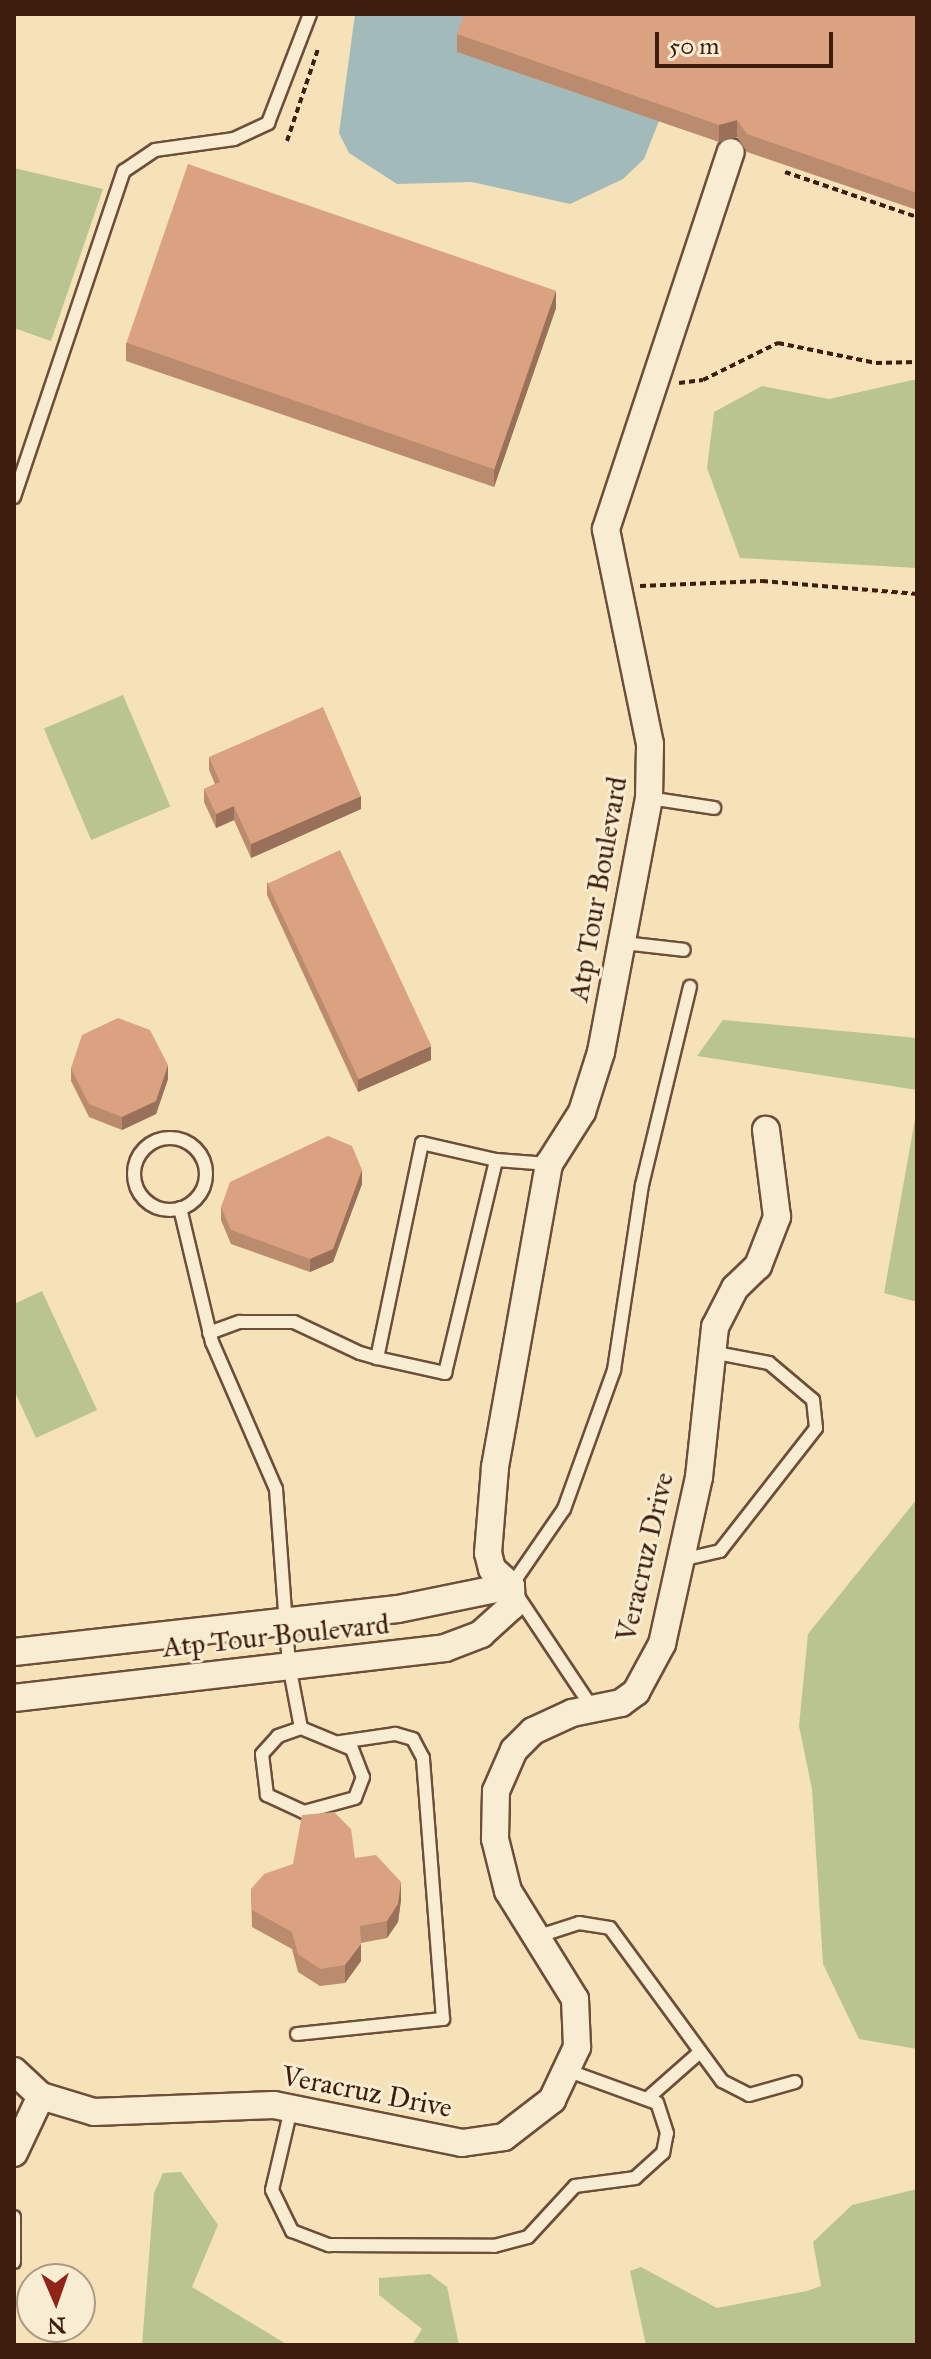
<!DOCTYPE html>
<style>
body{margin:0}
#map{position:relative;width:931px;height:2359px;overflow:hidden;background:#f5e2b9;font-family:"IM FELL Great Primer",serif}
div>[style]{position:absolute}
.green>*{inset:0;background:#bac491;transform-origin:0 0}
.water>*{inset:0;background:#a3babb}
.path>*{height:4px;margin-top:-2px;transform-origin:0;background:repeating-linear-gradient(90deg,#3e1d0e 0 6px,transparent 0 10px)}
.roads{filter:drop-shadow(2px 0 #6c4e39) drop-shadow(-2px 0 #6c4e39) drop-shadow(0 2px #6c4e39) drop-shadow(0 -2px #6c4e39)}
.service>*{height:12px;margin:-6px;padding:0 6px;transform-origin:6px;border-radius:6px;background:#f8ecd2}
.service>.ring{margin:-6px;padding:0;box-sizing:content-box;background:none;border:12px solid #f8ecd2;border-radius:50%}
.minor>*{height:26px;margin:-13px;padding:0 13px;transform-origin:13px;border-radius:13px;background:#f8ecd2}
.wall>*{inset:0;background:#bb8b6e}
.shaded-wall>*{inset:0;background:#99715a}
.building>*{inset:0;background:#daa280;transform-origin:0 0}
span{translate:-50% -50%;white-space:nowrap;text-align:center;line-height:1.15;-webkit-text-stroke:6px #f8ecd2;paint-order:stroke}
.street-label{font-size:28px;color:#3e1d0e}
.frame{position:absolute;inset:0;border:16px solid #3e1d0e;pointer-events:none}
.north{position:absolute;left:16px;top:2263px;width:80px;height:80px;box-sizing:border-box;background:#f8ecd2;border:2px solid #ae9984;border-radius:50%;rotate:178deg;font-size:22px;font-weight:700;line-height:32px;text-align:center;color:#3e1d0e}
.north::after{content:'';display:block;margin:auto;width:28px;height:36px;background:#8f2418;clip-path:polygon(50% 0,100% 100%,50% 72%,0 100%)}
.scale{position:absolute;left:655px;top:32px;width:178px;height:36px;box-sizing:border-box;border:4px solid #3e1d0e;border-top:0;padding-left:10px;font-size:24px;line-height:28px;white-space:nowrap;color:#3e1d0e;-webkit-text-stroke:6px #f8ecd2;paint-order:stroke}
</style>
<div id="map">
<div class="green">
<div style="clip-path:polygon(14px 168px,103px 189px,51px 341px,14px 328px)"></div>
<div style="clip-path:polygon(917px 379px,917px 568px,740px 558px,707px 468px,714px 412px,762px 386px,829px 399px)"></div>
<div style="left:123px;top:695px;width:121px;height:86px;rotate:67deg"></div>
<div style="clip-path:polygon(723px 1020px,917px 1038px,917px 1090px,697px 1056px)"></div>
<div style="clip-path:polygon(917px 1108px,917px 1302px,884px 1293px)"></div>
<div style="clip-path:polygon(42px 1291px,97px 1410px,36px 1438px,14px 1390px,14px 1304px)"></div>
<div style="clip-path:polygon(917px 1499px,917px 2049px,859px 2039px,823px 1964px,812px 1789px,799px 1726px,808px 1634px)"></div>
<div style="clip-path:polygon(181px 2172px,218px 2225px,192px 2287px,288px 2345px,142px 2345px,154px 2193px,163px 2173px)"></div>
<div style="clip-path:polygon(917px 2189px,917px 2345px,646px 2345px,630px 2271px,641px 2267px,717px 2308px,807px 2291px,821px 2286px,813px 2242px,852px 2205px)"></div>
<div style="clip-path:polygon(430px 2274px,447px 2287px,459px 2345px,412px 2345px,422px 2329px,379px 2295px,379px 2278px)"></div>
</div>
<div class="water">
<div style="clip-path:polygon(355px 14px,470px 14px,458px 52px,659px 121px,644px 159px,623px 179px,570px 204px,472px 182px,397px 184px,349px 153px,339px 133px)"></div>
</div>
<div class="path">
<div style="left:287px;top:141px;width:97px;rotate:-71.4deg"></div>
<div style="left:785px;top:172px;width:139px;rotate:18.8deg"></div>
<div style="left:679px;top:383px;width:24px;rotate:-7deg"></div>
<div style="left:703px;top:380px;width:84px;rotate:-26.3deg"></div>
<div style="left:778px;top:343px;width:100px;rotate:11.5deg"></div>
<div style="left:876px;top:363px;width:41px;rotate:-1.4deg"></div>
<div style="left:640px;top:586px;width:122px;rotate:-2.3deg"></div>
<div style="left:762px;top:581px;width:156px;rotate:4.8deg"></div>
</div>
<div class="roads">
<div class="service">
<div style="left:14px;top:497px;width:344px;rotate:-71.4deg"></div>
<div style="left:124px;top:171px;width:37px;rotate:-34deg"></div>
<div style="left:155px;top:150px;width:80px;rotate:-7.9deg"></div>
<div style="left:234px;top:139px;width:38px;rotate:-25deg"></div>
<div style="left:268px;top:123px;width:117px;rotate:-68.9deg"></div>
<div style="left:649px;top:798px;width:66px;rotate:8.7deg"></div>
<div style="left:623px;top:943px;width:61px;rotate:6.5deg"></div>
<div class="ring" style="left:134px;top:1138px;width:60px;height:60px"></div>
<div style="left:496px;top:1160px;width:53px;rotate:4.3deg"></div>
<div style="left:180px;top:1208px;width:138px;rotate:76.6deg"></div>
<div style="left:212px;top:1342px;width:160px;rotate:66.5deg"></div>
<div style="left:276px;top:1489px;width:176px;rotate:85.8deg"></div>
<div style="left:289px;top:1665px;width:64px;rotate:79.2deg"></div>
<div style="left:209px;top:1333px;width:33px;rotate:-20deg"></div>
<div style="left:240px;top:1322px;width:54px"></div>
<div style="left:294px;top:1322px;width:73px;rotate:25.2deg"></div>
<div style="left:360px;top:1353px;width:18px;rotate:16deg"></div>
<div style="left:377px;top:1358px;width:70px;rotate:12.4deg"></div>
<div style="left:445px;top:1373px;width:219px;rotate:-76.5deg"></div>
<div style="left:496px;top:1160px;width:76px;rotate:-167.1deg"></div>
<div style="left:422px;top:1143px;width:220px;rotate:101.8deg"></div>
<div style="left:681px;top:1560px;width:40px;rotate:-13deg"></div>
<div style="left:720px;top:1551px;width:156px;rotate:-52deg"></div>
<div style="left:816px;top:1428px;width:28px;rotate:-96deg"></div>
<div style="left:813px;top:1400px;width:57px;rotate:-139.9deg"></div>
<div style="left:769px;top:1363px;width:58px;rotate:-169.1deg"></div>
<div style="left:593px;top:1709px;width:148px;rotate:-123.7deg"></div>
<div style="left:511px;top:1586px;width:93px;rotate:-55.5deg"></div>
<div style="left:564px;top:1509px;width:148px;rotate:-70.2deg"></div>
<div style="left:614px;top:1370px;width:187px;rotate:-81.4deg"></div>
<div style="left:642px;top:1185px;width:204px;rotate:-76.4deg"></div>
<div style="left:301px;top:1728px;width:55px;rotate:22.4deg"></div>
<div style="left:352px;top:1749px;width:30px;rotate:69deg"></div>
<div style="left:363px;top:1777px;width:22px;rotate:111deg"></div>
<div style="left:355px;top:1798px;width:53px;rotate:164.6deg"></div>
<div style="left:304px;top:1812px;width:41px;rotate:-155.3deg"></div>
<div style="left:267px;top:1795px;width:41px;rotate:-97deg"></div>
<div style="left:262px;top:1754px;width:24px;rotate:-48deg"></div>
<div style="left:278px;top:1736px;width:24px;rotate:-19deg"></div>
<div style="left:536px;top:1937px;width:45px;rotate:-18deg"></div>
<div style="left:579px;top:1923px;width:31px;rotate:9deg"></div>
<div style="left:610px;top:1928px;width:190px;rotate:53.8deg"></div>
<div style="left:722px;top:2081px;width:30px;rotate:27deg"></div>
<div style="left:749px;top:2095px;width:48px;rotate:-15.8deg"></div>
<div style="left:297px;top:2034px;width:147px;rotate:-5.9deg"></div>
<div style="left:443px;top:2019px;width:262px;rotate:-94.4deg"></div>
<div style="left:423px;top:1758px;width:21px;rotate:-118deg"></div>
<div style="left:413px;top:1739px;width:19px;rotate:-164deg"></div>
<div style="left:395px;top:1734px;width:56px;rotate:171.7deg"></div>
<div style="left:649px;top:2097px;width:68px;rotate:-41.4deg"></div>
<div style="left:291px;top:2109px;width:83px;rotate:103.2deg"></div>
<div style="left:272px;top:2190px;width:46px;rotate:64deg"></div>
<div style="left:292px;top:2231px;width:40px;rotate:21deg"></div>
<div style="left:329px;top:2245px;width:165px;rotate:0.3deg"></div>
<div style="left:494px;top:2246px;width:35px;rotate:-15deg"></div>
<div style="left:528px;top:2237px;width:69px;rotate:-47.3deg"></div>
<div style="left:575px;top:2186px;width:61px;rotate:-7.6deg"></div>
<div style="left:635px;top:2178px;width:38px;rotate:-42deg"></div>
<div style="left:663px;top:2153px;width:20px;rotate:-79deg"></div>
<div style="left:667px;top:2133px;width:32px;rotate:-108deg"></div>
<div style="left:657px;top:2103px;width:94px;rotate:-160deg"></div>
<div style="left:14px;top:2217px;width:45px;rotate:90deg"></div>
</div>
<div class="minor">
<div style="left:14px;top:1652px;width:386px;rotate:-6.4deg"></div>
<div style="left:398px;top:1609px;width:115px;rotate:-11.5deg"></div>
<div style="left:14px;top:1698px;width:434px;rotate:-6.6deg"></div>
<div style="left:445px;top:1648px;width:39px;rotate:-21deg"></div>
<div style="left:481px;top:1634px;width:42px;rotate:-42.1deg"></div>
<div style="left:512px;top:1606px;width:20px;rotate:-93deg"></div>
<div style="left:511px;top:1586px;width:25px;rotate:-138deg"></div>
<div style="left:492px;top:1569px;width:16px;rotate:-104deg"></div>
<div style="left:488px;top:1553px;width:86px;rotate:-85.3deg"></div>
<div style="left:495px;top:1467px;width:308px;rotate:-79.9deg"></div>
<div style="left:549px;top:1164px;width:62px;rotate:-57.6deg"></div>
<div style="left:582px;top:1112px;width:63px;rotate:-72.4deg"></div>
<div style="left:601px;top:1052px;width:258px;rotate:-79.3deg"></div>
<div style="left:649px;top:798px;width:54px;rotate:-88.9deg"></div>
<div style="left:650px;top:744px;width:219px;rotate:-101.6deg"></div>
<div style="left:606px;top:529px;width:397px;rotate:-71.7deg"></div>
<div style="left:14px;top:2071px;width:37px;rotate:43deg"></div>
<div style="left:41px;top:2096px;width:55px;rotate:16.8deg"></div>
<div style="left:94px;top:2112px;width:180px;rotate:-2.2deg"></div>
<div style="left:274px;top:2105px;width:192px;rotate:11.4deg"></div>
<div style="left:462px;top:2143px;width:42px;rotate:-8.1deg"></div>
<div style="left:504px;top:2137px;width:61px;rotate:-37.6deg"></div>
<div style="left:552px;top:2100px;width:59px;rotate:-64.7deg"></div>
<div style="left:577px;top:2047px;width:48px;rotate:-92.4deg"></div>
<div style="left:575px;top:1999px;width:127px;rotate:-121.8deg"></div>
<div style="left:508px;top:1891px;width:54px;rotate:-104deg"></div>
<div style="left:495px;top:1839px;width:48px;rotate:-88.8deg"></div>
<div style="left:496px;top:1791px;width:45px;rotate:-66.3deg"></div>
<div style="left:514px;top:1750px;width:27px;rotate:-45deg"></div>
<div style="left:533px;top:1731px;width:43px;rotate:-24.8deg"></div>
<div style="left:572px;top:1713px;width:50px;rotate:-11.5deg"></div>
<div style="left:621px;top:1703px;width:19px;rotate:-36deg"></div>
<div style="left:636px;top:1692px;width:55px;rotate:-61.6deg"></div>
<div style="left:662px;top:1644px;width:171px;rotate:-77.5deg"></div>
<div style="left:699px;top:1477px;width:151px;rotate:-83.9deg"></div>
<div style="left:715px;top:1327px;width:44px;rotate:-62.9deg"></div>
<div style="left:735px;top:1288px;width:32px;rotate:-44deg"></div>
<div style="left:758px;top:1266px;width:53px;rotate:-68.8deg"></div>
<div style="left:777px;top:1217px;width:88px;rotate:-97.2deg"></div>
<div style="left:14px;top:2153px;width:63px;rotate:-64.7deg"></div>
</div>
</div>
<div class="wall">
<div style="clip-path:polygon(917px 14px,917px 210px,747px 152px,737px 137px,719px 142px,457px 52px,457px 34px)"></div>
<div style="clip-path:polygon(556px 308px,494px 487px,126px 361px,126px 343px)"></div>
<div style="clip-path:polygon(209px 757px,361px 809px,251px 858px,234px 820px,216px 828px,204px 802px,204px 789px,215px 784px,209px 770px)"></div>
<div style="clip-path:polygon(267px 882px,431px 1060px,358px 1092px,267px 895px)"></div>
<div style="clip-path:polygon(71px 1068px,168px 1079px,156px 1114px,122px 1130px,89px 1117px,71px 1081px)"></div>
<div style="clip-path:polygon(362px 1184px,333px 1262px,310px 1272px,231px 1244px,221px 1220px,221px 1207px)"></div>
<div style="clip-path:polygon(355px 1858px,401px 1900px,398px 1922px,387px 1938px,361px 1943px,361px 1961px,345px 1983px,320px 1986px,298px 1972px,292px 1949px,252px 1927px,251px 1889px)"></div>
</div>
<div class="shaded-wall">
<div style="clip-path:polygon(737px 120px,737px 137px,719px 142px,719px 125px)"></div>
<div style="clip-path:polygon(556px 290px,556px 308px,494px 487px,494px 470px)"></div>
<div style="clip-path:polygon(361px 796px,361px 809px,251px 858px,251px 844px)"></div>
<div style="clip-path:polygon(234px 806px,234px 820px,216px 828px,216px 814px)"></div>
<div style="clip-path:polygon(431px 1046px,431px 1060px,358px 1092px,358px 1079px)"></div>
<div style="clip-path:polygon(168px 1065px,168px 1079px,156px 1114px,122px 1130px,122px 1117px)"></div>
<div style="clip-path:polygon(362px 1170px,362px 1184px,333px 1262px,310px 1272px,310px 1259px)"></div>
<div style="clip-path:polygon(401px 1882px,401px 1900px,398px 1922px,387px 1938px,387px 1921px)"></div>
<div style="clip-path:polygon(361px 1944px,361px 1961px,345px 1983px,345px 1965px)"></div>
</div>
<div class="building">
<div style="clip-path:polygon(464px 14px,917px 14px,917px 193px,747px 134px,737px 120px,719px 125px,457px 34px)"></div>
<div style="left:188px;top:164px;width:389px;height:189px;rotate:19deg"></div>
<div style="clip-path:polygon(323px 707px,361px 796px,251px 844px,234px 806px,216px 814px,204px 789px,220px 782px,209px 757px)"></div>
<div style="left:340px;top:850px;width:216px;height:80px;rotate:65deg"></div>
<div style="clip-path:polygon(118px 1018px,150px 1030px,168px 1065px,156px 1101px,122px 1117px,89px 1104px,71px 1068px,82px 1035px)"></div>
<div style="clip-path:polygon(328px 1136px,352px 1146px,362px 1170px,333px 1249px,310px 1259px,231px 1230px,221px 1207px,230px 1182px)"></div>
<div style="clip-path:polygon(334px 1812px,351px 1829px,355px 1858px,376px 1855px,401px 1882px,398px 1904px,387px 1921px,360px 1926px,361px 1944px,345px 1965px,320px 1969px,298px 1954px,292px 1932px,252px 1910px,251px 1889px,264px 1874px,293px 1864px,302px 1815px)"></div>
</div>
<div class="street-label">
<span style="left:598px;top:889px;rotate:-80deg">Atp Tour Boulevard</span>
<span style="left:645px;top:1557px;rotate:-77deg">Veracruz Drive</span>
<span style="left:276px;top:1636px;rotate:-6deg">Atp Tour Boulevard</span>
<span style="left:367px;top:2092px;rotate:11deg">Veracruz Drive</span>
</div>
<div class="frame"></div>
<div class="north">N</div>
<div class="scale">50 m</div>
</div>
